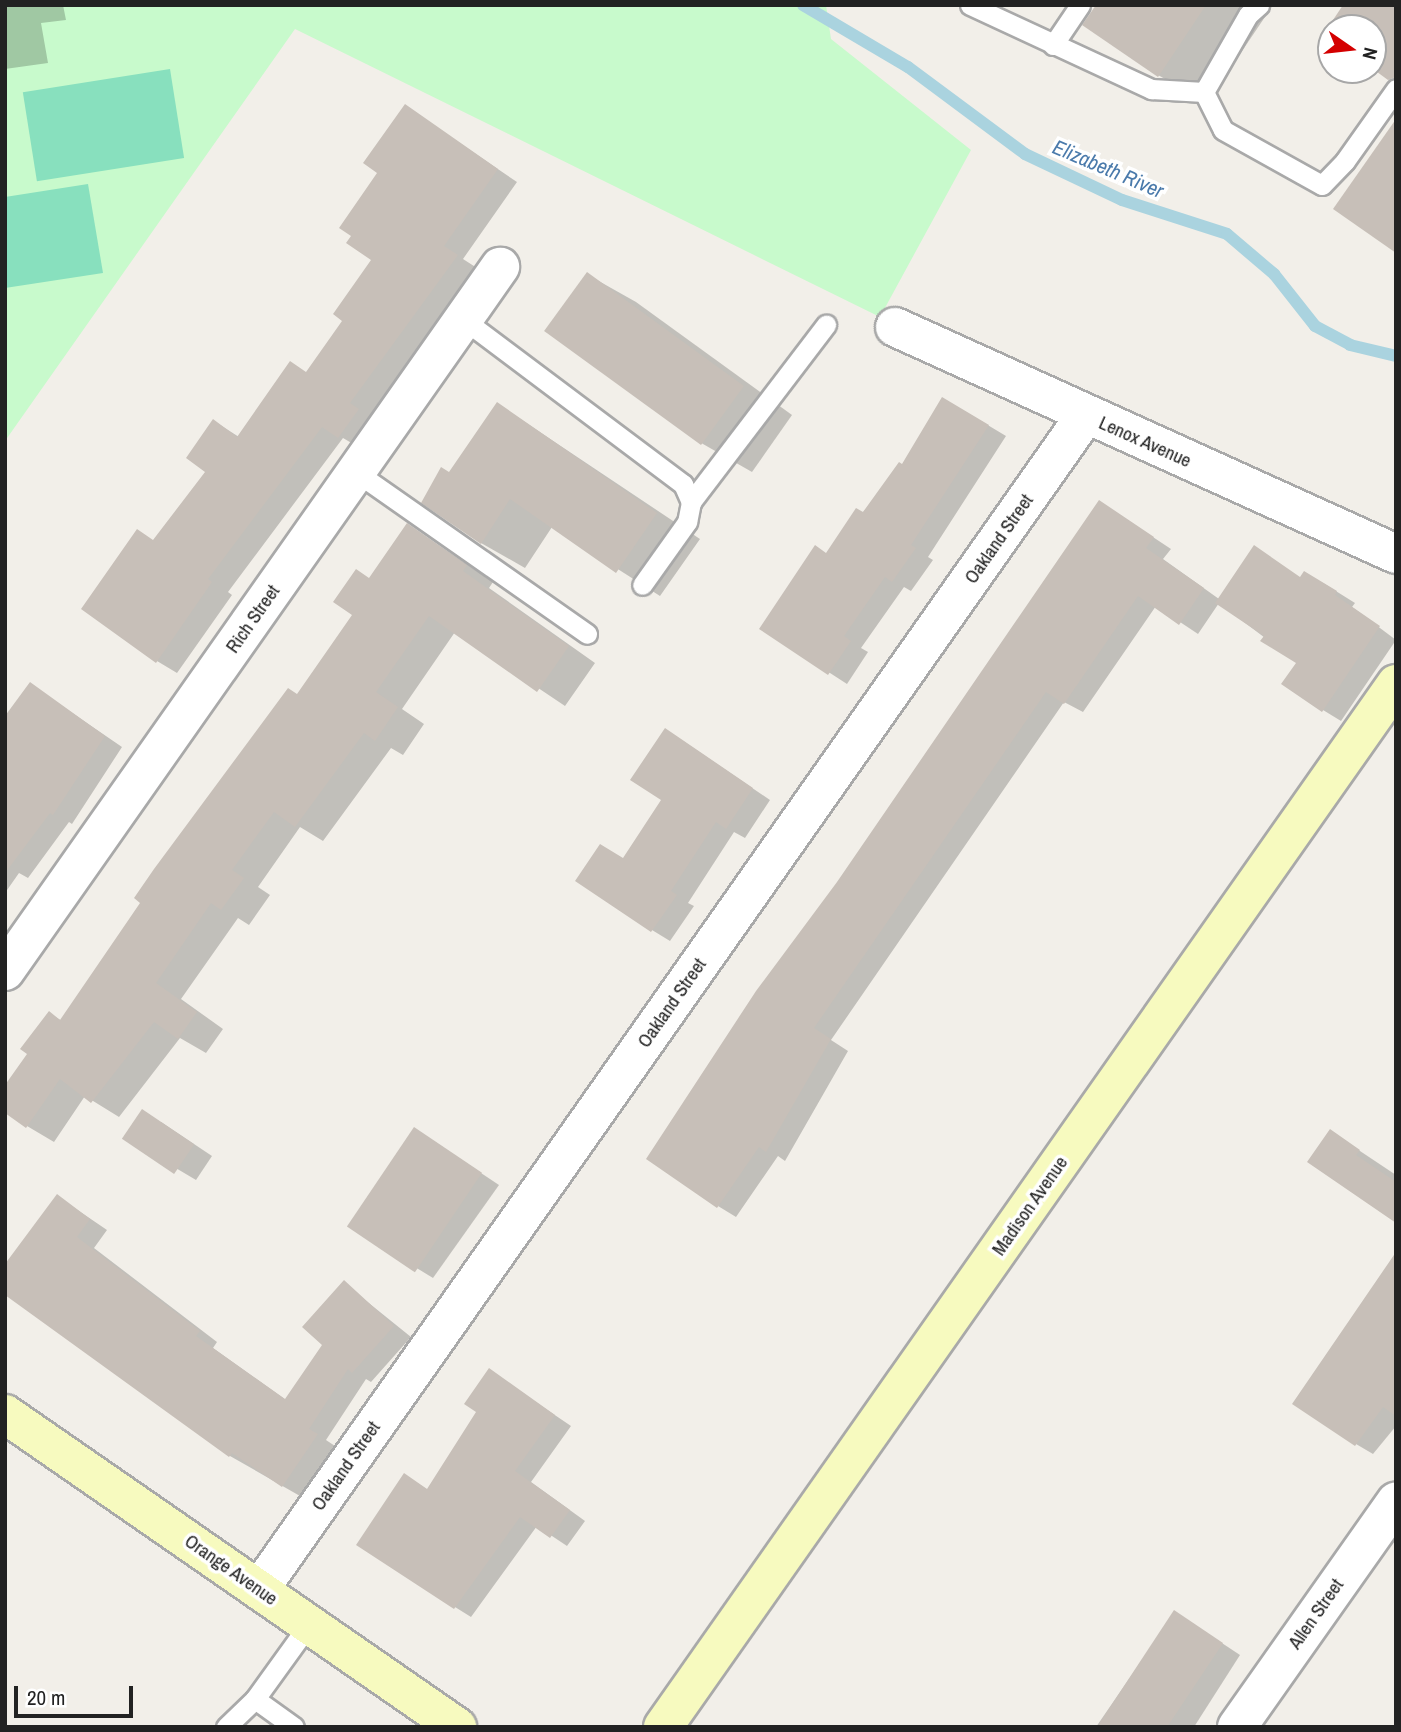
<!DOCTYPE html>
<style>
body{margin:0}
#map{position:relative;width:1401px;height:1732px;overflow:hidden;background:#f2efe9;font-family:"Archivo Narrow",sans-serif}
div>[style]{position:absolute}
.park>*{inset:0;background:#c8facc}
.pitch>*{inset:0;background:#88e0be;transform-origin:0 0}
.shadow>*{inset:0;background:#0003}
.stream>*{height:12px;margin:-6px;padding:0 6px;transform-origin:6px;border-radius:6px;background:#aad3df}
.building>*{inset:0;background:#c7bfb8;transform-origin:0 0}
.roads{filter:drop-shadow(2px 0 #a9a9a9) drop-shadow(-2px 0 #a9a9a9) drop-shadow(0 2px #a9a9a9) drop-shadow(0 -2px #a9a9a9)}
.lane>*{height:19px;margin:-9.5px;padding:0 9.5px;transform-origin:9.5px;border-radius:9.5px;background:#fff}
.street>*{height:38px;margin:-19px;padding:0 19px;transform-origin:19px;border-radius:19px;background:#fff}
.secondary>*{height:38px;margin:-19px;padding:0 19px;transform-origin:19px;border-radius:19px;background:#f7fabf}
span{translate:-50% -50%;white-space:nowrap;text-align:center;line-height:1.15;-webkit-text-stroke:7px #fff;paint-order:stroke}
.street-label{font-size:19px;color:#222}
.water-label{font-size:21px;color:#4a7aab;font-style:italic}
.frame{position:absolute;inset:0;border:7px solid #222;pointer-events:none}
.north{position:absolute;left:1317px;top:14px;width:70px;height:70px;box-sizing:border-box;background:#fff;border:2px solid #a7a7a7;border-radius:50%;rotate:104deg;font-size:19px;font-weight:700;line-height:28px;text-align:center;color:#222}
.north::after{content:'';display:block;margin:auto;width:24px;height:32px;background:#d40000;clip-path:polygon(50% 0,100% 100%,50% 72%,0 100%)}
.scale{position:absolute;left:14px;top:1686px;width:119px;height:32px;box-sizing:border-box;border:4px solid #222;border-top:0;padding-left:9px;font-size:21px;line-height:24px;white-space:nowrap;color:#222;-webkit-text-stroke:5px #fff;paint-order:stroke}
</style>
<div id="map">
<div class="park">
<div style="clip-path:polygon(5px 5px,826px 5px,831px 39px,971px 150px,880px 317px,295px 29px,5px 441px)"></div>
</div>
<div class="pitch">
<div style="left:170px;top:69px;width:90px;height:149px;rotate:81deg"></div>
<div style="clip-path:polygon(88px 184px,103px 273px,5px 288px,5px 197px)"></div>
</div>
<div class="shadow">
<div style="clip-path:polygon(5px 5px,63px 5px,66px 20px,41px 23px,48px 63px,5px 69px)"></div>
<div style="clip-path:polygon(1098px 5px,1273px 5px,1207px 103px,1158px 75px)"></div>
<div style="clip-path:polygon(405px 106px,517px 182px,463px 259px,477px 268px,370px 416px,378px 422px,360px 448px,343px 438px,228px 592px,232px 595px,177px 673px,157px 661px,154px 541px,208px 471px,214px 421px,239px 437px,307px 373px,345px 321px,374px 259px,379px 172px)"></div>
<div style="clip-path:polygon(588px 275px,636px 302px,792px 415px,752px 472px,703px 444px,546px 330px)"></div>
<div style="clip-path:polygon(498px 404px,700px 539px,660px 596px,552px 527px,525px 568px,481px 543px,450px 474px)"></div>
<div style="clip-path:polygon(961px 409px,1006px 436px,928px 557px,933px 560px,911px 591px,904px 587px,861px 648px,868px 652px,847px 684px,762px 629px,903px 466px)"></div>
<div style="clip-path:polygon(1100px 502px,1171px 549px,1163px 559px,1219px 599px,1302px 578px,1323px 583px,1355px 603px,1352px 607px,1396px 640px,1341px 721px,1323px 710px,1298px 663px,1219px 603px,1198px 634px,1156px 606px,1083px 712px,1064px 702px,831px 1040px,848px 1051px,785px 1161px,778px 1156px,736px 1217px,718px 1206px,838px 883px)"></div>
<div style="clip-path:polygon(408px 525px,493px 582px,489px 588px,595px 663px,565px 706px,455px 632px,402px 709px,424px 724px,403px 755px,391px 748px,323px 841px,300px 827px,258px 887px,270px 895px,249px 925px,238px 918px,181px 999px,223px 1029px,206px 1053px,180px 1038px,119px 1117px,85px 1096px,54px 1142px,27px 1126px,30px 1054px,49px 1013px,62px 1021px,355px 615px,370px 580px)"></div>
<div style="clip-path:polygon(30px 684px,122px 747px,72px 824px,69px 822px,28px 878px,19px 873px,5px 893px,5px 719px)"></div>
<div style="clip-path:polygon(683px 741px,770px 800px,745px 838px,734px 832px,688px 903px,694px 906px,670px 941px,652px 930px,624px 860px,663px 800px)"></div>
<div style="clip-path:polygon(161px 1122px,212px 1156px,196px 1180px,125px 1138px)"></div>
<div style="clip-path:polygon(415px 1129px,499px 1185px,433px 1278px,415px 1267px)"></div>
<div style="clip-path:polygon(1330px 1131px,1396px 1175px,1396px 1221px)"></div>
<div style="clip-path:polygon(57px 1196px,107px 1230px,94px 1248px,217px 1342px,213px 1348px,286px 1400px,324px 1345px,344px 1283px,411px 1337px,371px 1382px,366px 1379px,326px 1440px,335px 1446px,300px 1496px,230px 1456px,5px 1293px)"></div>
<div style="clip-path:polygon(1396px 1256px,1396px 1426px,1373px 1454px,1356px 1444px)"></div>
<div style="clip-path:polygon(490px 1371px,571px 1426px,531px 1482px,585px 1521px,567px 1546px,537px 1526px,471px 1617px,455px 1607px,405px 1475px,428px 1490px,479px 1412px)"></div>
<div style="clip-path:polygon(1175px 1612px,1240px 1655px,1194px 1727px,1096px 1727px)"></div>
</div>
<div class="stream">
<div style="left:803px;top:5px;width:122px;rotate:30.6deg"></div>
<div style="left:908px;top:67px;width:146px;rotate:36.6deg"></div>
<div style="left:1025px;top:154px;width:107px;rotate:25.4deg"></div>
<div style="left:1122px;top:200px;width:110px;rotate:17.9deg"></div>
<div style="left:1227px;top:234px;width:62px;rotate:40.4deg"></div>
<div style="left:1274px;top:274px;width:66px;rotate:51.7deg"></div>
<div style="left:1315px;top:326px;width:40px;rotate:28deg"></div>
<div style="left:1350px;top:345px;width:47px;rotate:13.4deg"></div>
</div>
<div class="building">
<div style="clip-path:polygon(1096px 5px,1206px 5px,1158px 77px,1082px 25px)"></div>
<div style="clip-path:polygon(1343px 5px,1396px 5px,1396px 77px,1388px 80px,1373px 69px,1373px 28px,1331px 28px,1331px 41px,1323px 35px)"></div>
<div style="clip-path:polygon(405px 104px,498px 169px,444px 246px,458px 255px,350px 403px,359px 409px,338px 438px,322px 427px,208px 579px,212px 582px,156px 663px,81px 609px,137px 529px,153px 540px,205px 472px,186px 458px,213px 419px,237px 437px,290px 361px,306px 372px,342px 321px,333px 314px,371px 260px,346px 243px,351px 236px,339px 228px,377px 173px,363px 163px)"></div>
<div style="clip-path:polygon(1396px 119px,1396px 253px,1333px 209px)"></div>
<div style="left:587px;top:272px;width:194px;height:73px;rotate:36deg"></div>
<div style="clip-path:polygon(942px 397px,989px 425px,911px 545px,916px 548px,892px 582px,885px 577px,844px 636px,851px 641px,828px 675px,759px 629px,815px 545px,826px 553px,856px 508px,863px 512px,899px 462px,902px 464px)"></div>
<div style="clip-path:polygon(497px 402px,657px 513px,616px 573px,510px 499px,481px 544px,421px 503px,441px 467px,449px 472px)"></div>
<div style="clip-path:polygon(1099px 500px,1154px 537px,1146px 548px,1204px 588px,1179px 625px,1138px 596px,1064px 704px,1046px 692px,814px 1028px,831px 1039px,766px 1152px,759px 1147px,717px 1208px,646px 1159px,756px 991px,837px 882px)"></div>
<div style="clip-path:polygon(407px 523px,467px 565px,463px 571px,569px 646px,537px 692px,429px 616px,376px 692px,398px 707px,375px 741px,364px 733px,295px 827px,274px 812px,232px 870px,244px 878px,221px 910px,211px 903px,156px 983px,197px 1012px,178px 1039px,154px 1022px,91px 1103px,60px 1079px,26px 1128px,5px 1113px,5px 1085px,27px 1054px,20px 1049px,49px 1011px,60px 1020px,140px 903px,134px 898px,154px 869px,288px 688px,297px 694px,352px 615px,333px 602px,356px 569px,369px 578px)"></div>
<div style="clip-path:polygon(1254px 545px,1300px 577px,1304px 571px,1337px 591px,1335px 595px,1380px 626px,1322px 712px,1281px 684px,1296px 663px,1260px 641px,1264px 636px,1215px 603px)"></div>
<div style="clip-path:polygon(30px 682px,105px 736px,53px 815px,50px 813px,5px 873px,5px 716px)"></div>
<div style="clip-path:polygon(665px 728px,753px 788px,726px 829px,716px 822px,671px 891px,677px 895px,651px 932px,575px 881px,600px 844px,623px 858px,661px 800px,630px 780px)"></div>
<div style="left:142px;top:1109px;width:63px;height:36px;rotate:34deg"></div>
<div style="left:414px;top:1127px;width:82px;height:120px;rotate:34deg"></div>
<div style="clip-path:polygon(1330px 1129px,1360px 1150px,1356px 1155px,1396px 1182px,1396px 1223px,1307px 1162px)"></div>
<div style="clip-path:polygon(57px 1194px,90px 1219px,77px 1237px,200px 1331px,196px 1336px,285px 1399px,322px 1345px,302px 1327px,344px 1280px,394px 1326px,352px 1373px,348px 1369px,309px 1429px,318px 1434px,282px 1487px,232px 1453px,229px 1457px,5px 1295px,5px 1264px)"></div>
<div style="clip-path:polygon(1396px 1252px,1396px 1416px,1383px 1407px,1355px 1446px,1292px 1404px)"></div>
<div style="clip-path:polygon(489px 1368px,555px 1415px,515px 1471px,570px 1510px,550px 1538px,520px 1517px,454px 1609px,356px 1545px,404px 1473px,427px 1489px,476px 1412px,464px 1404px)"></div>
<div style="clip-path:polygon(1174px 1610px,1223px 1643px,1167px 1727px,1097px 1727px)"></div>
</div>
<div class="roads">
<div class="lane">
<div style="left:970px;top:5px;width:200px;rotate:24.9deg"></div>
<div style="left:1151px;top:89px;width:53px;rotate:3.2deg"></div>
<div style="left:1204px;top:92px;width:89px;rotate:-60.3deg"></div>
<div style="left:1248px;top:15px;width:15px;rotate:-42deg"></div>
<div style="left:1053px;top:45px;width:48px;rotate:-56deg"></div>
<div style="left:1204px;top:92px;width:42px;rotate:63.4deg"></div>
<div style="left:1223px;top:130px;width:113px;rotate:29.1deg"></div>
<div style="left:1322px;top:185px;width:33px;rotate:-46deg"></div>
<div style="left:1345px;top:161px;width:88px;rotate:-54.7deg"></div>
<div style="left:463px;top:319px;width:275px;rotate:36.9deg"></div>
<div style="left:683px;top:484px;width:20px;rotate:66deg"></div>
<div style="left:691px;top:502px;width:20px;rotate:101deg"></div>
<div style="left:687px;top:522px;width:77px;rotate:125.5deg"></div>
<div style="left:356px;top:472px;width:282px;rotate:35deg"></div>
<div style="left:691px;top:502px;width:223px;rotate:-52.7deg"></div>
<div style="left:255px;top:1699px;width:48px;rotate:35.7deg"></div>
<div style="left:226px;top:1727px;width:40px;rotate:-44deg"></div>
<div style="left:255px;top:1699px;width:92px;rotate:-54.2deg"></div>
</div>
<div class="street">
<div style="left:895px;top:327px;width:550px;rotate:24.37deg"></div>
<div style="left:5px;top:971px;width:861px;rotate:-54.89deg"></div>
<div style="left:259px;top:1590px;width:1435px;rotate:-54.87deg"></div>
<div style="left:1237px;top:1727px;width:276px;rotate:-54.8deg"></div>
</div>
<div class="secondary">
<div style="left:5px;top:1414px;width:550px;rotate:34.7deg"></div>
<div style="left:663px;top:1727px;width:1275px;rotate:-54.9deg"></div>
</div>
</div>
<div class="street-label">
<span style="left:1145px;top:442px;rotate:24deg">Lenox Avenue</span>
<span style="left:999px;top:539px;rotate:-55deg">Oakland Street</span>
<span style="left:253px;top:619px;rotate:-55deg">Rich Street</span>
<span style="left:672px;top:1003px;rotate:-55deg">Oakland Street</span>
<span style="left:1030px;top:1206px;rotate:-55deg">Madison Avenue</span>
<span style="left:346px;top:1466px;rotate:-55deg">Oakland Street</span>
<span style="left:231px;top:1570px;rotate:35deg">Orange Avenue</span>
<span style="left:1316px;top:1614px;rotate:-55deg">Allen Street</span>
</div>
<div class="water-label">
<span style="left:1108px;top:169px;rotate:23deg">Elizabeth River</span>
</div>
<div class="frame"></div>
<div class="north">N</div>
<div class="scale">20 m</div>
</div>
